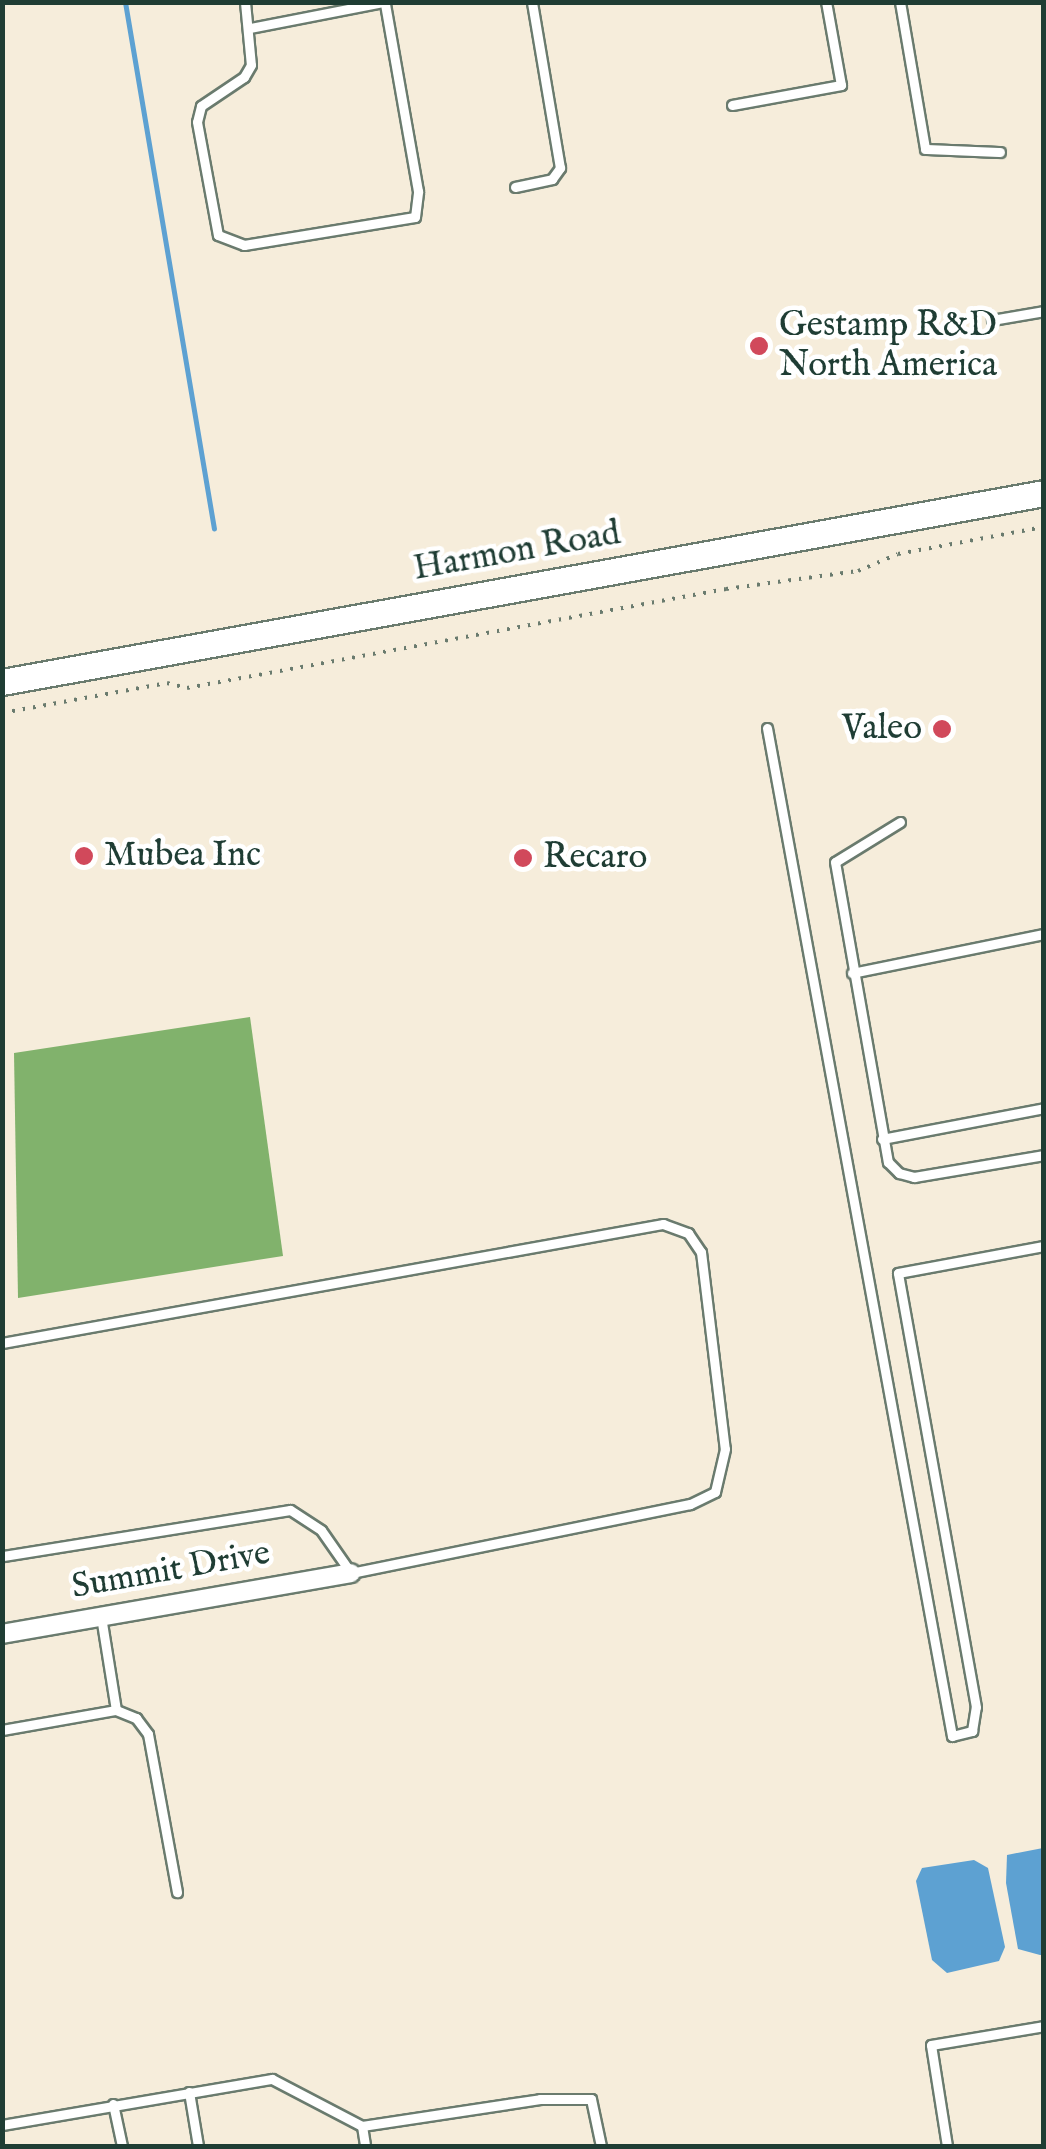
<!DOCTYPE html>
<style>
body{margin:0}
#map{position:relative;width:1046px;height:2149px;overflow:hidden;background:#f6eddb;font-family:"IM FELL English",serif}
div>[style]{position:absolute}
.forest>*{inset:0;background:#81b26c}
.water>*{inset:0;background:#5da1d2}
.stream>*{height:5px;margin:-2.5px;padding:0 2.5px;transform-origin:2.5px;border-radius:2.5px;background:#5da1d2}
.path>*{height:4px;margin-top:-2px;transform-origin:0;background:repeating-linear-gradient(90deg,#6a7b6e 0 2.5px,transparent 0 10.5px)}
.roads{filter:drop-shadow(2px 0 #6a7b6e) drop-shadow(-2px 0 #6a7b6e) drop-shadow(0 2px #6a7b6e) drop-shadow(0 -2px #6a7b6e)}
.lane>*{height:9px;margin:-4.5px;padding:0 4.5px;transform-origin:4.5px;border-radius:4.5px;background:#fff}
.street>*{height:18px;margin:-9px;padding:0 9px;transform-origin:9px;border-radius:9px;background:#fff}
.secondary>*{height:25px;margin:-12.5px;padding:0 12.5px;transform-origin:12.5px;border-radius:12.5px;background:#fff}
.dots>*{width:28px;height:28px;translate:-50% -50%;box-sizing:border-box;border:5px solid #fff;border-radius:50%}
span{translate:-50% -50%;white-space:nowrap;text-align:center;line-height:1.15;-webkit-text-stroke:9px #fff;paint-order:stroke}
.poi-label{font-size:35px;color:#1f3d34}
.left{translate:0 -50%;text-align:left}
.right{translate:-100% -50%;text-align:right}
.street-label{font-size:35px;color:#1f3d34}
.frame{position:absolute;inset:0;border:5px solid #1f3d34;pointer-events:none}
</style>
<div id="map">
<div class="forest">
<div style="clip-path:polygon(250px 1017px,283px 1256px,18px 1298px,14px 1053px)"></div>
</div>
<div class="water">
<div style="clip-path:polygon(1043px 1848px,1044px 1955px,1040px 1955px,1018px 1949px,1006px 1883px,1007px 1855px)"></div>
<div style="clip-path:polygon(974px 1860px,988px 1868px,1005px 1947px,999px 1961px,947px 1973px,932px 1960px,916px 1881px,922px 1868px)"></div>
</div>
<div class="stream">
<div style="left:125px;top:2px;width:534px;rotate:80.41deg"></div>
</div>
<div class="path">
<div style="left:2px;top:713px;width:168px;rotate:-10.3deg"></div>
<div style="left:167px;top:683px;width:21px;rotate:14deg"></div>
<div style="left:187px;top:688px;width:548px;rotate:-10.41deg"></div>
<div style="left:726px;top:589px;width:133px;rotate:-7.8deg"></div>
<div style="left:858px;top:571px;width:43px;rotate:-23deg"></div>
<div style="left:898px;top:554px;width:148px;rotate:-10.5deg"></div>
</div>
<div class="roads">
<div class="lane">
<div style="left:245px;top:2px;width:63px;rotate:84.6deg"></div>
<div style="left:251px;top:65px;width:14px;rotate:120deg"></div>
<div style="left:244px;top:77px;width:52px;rotate:146deg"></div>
<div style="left:201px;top:106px;width:16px;rotate:104deg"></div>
<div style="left:197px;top:122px;width:115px;rotate:79.5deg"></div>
<div style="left:218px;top:235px;width:28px;rotate:21deg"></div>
<div style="left:244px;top:245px;width:173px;rotate:-9.3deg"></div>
<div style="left:415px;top:217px;width:26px;rotate:-83deg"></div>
<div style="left:418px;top:191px;width:190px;rotate:-100deg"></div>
<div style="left:900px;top:2px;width:149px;rotate:80.3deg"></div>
<div style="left:925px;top:149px;width:75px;rotate:2.3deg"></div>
<div style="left:250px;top:28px;width:136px;rotate:-11deg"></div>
<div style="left:732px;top:105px;width:111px;rotate:-10.4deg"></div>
<div style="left:841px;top:85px;width:84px;rotate:-100.2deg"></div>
<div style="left:515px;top:187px;width:38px;rotate:-12deg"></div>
<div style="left:552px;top:179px;width:14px;rotate:-54deg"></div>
<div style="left:560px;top:168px;width:168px;rotate:-99.6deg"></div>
<div style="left:992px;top:320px;width:53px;rotate:-9.8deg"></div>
<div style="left:767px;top:728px;width:1025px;rotate:79.6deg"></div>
<div style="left:952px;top:1736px;width:21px;rotate:-14deg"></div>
<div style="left:972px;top:1731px;width:24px;rotate:-81deg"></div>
<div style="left:976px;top:1707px;width:441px;rotate:-100.2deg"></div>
<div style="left:898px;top:1273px;width:148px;rotate:-10.5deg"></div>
<div style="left:900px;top:822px;width:76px;rotate:148.4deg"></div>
<div style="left:835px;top:862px;width:305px;rotate:80deg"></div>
<div style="left:888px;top:1162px;width:16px;rotate:45deg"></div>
<div style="left:899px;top:1173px;width:16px;rotate:15deg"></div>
<div style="left:914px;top:1177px;width:132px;rotate:-9.6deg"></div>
<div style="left:852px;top:973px;width:196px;rotate:-11.5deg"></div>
<div style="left:882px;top:1139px;width:165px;rotate:-10.8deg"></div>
<div style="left:2px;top:1343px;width:672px;rotate:-10.21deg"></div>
<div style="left:663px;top:1224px;width:27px;rotate:20deg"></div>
<div style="left:688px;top:1233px;width:23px;rotate:56deg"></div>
<div style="left:701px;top:1252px;width:198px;rotate:83.1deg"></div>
<div style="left:725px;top:1449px;width:44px;rotate:103.1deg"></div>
<div style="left:715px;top:1492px;width:28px;rotate:154deg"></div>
<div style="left:690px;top:1504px;width:346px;rotate:168.5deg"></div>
<div style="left:351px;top:1573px;width:52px;rotate:-124.9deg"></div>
<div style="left:321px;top:1530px;width:37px;rotate:-147deg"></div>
<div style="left:290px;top:1510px;width:292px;rotate:170.9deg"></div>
<div style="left:116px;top:1710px;width:22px;rotate:22deg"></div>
<div style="left:136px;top:1718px;width:20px;rotate:53deg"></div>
<div style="left:148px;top:1734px;width:161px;rotate:79.6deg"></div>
<div style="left:2px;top:1730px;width:116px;rotate:-10deg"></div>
<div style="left:116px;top:1710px;width:95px;rotate:-99.1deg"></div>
<div style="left:189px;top:2092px;width:55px;rotate:80.5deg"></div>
<div style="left:113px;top:2104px;width:43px;rotate:77.9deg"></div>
<div style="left:2px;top:2125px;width:274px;rotate:-9.7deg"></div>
<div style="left:272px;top:2079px;width:102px;rotate:27.6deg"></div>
<div style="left:362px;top:2126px;width:180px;rotate:-8.6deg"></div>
<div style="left:540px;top:2099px;width:51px"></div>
<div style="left:591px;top:2099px;width:48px;rotate:78deg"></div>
<div style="left:362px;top:2126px;width:20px;rotate:81deg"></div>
<div style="left:947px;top:2146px;width:102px;rotate:-99deg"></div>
<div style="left:931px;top:2045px;width:115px;rotate:-9.5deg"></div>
</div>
<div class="street">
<div style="left:2px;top:1634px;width:354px;rotate:-9.9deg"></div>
</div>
<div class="secondary">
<div style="left:2px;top:682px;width:1059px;rotate:-10.28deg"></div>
</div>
</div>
<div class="dots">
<div style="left:759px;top:346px;background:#d1495b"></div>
<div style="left:942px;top:729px;background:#d1495b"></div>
<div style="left:84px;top:856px;background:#d1495b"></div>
<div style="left:523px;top:858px;background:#d1495b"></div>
</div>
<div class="poi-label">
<span class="left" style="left:779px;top:346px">Gestamp R&amp;D<br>North America</span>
<span class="right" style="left:922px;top:729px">Valeo</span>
<span class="left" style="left:104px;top:856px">Mubea Inc</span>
<span class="left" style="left:543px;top:858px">Recaro</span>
</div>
<div class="street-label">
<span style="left:517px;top:552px;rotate:-10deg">Harmon Road</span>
<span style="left:171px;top:1571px;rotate:-10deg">Summit Drive</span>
</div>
<div class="frame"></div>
</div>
